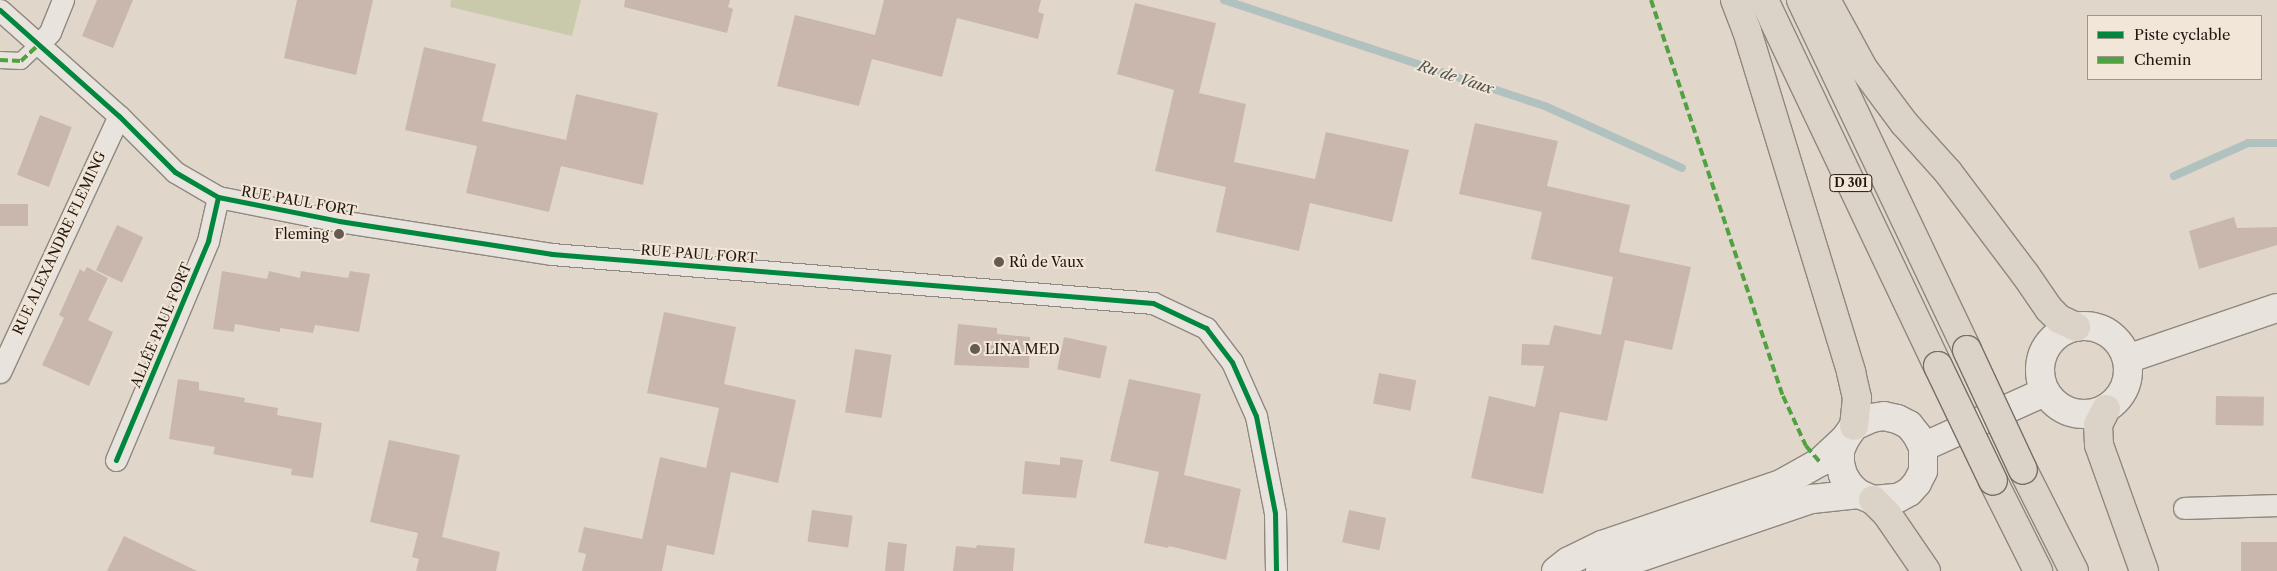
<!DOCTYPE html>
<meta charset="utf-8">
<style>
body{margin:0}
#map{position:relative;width:2277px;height:571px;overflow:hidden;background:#e0d7ca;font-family:"Libre Caslon Text",serif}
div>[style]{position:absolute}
.green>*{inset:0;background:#c9caac}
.stream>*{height:8px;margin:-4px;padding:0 4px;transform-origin:4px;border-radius:4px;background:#b0c1c0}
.building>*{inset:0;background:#c9b7ae;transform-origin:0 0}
.roads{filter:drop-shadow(1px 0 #8f8880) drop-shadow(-1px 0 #8f8880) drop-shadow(0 1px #8f8880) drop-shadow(0 -1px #8f8880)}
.pedestrian>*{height:16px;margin:-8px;padding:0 8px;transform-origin:8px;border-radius:8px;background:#e8e3dc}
.minor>*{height:21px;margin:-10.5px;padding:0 10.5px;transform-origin:10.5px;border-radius:10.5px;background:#e8e3dc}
.secondary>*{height:28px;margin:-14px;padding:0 14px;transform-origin:14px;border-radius:14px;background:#e8e3dc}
.secondary>.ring{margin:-14px;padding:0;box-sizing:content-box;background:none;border:28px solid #e8e3dc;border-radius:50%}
.trunk>*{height:28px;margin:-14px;padding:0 14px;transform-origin:14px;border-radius:14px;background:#dbd3c7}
.bridges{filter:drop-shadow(1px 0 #756e68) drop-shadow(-1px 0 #756e68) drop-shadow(0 1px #756e68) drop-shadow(0 -1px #756e68)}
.trunk-bridge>*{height:28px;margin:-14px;padding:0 14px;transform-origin:14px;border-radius:14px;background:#dbd3c7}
.quiet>*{height:4px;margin-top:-2px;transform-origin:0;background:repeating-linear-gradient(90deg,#50a13f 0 8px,transparent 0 12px)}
.cycleway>*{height:5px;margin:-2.5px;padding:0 2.5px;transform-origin:2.5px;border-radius:2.5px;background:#00873e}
.dots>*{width:14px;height:14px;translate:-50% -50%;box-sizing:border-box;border:2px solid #f1e6d7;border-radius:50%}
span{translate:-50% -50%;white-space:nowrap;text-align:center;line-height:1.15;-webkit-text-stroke:4px #f1e6d7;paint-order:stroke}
.shield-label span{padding:1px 4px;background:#f1e6d7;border:1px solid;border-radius:4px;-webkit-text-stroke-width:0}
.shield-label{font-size:12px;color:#231811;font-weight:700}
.street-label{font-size:14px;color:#231811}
.poi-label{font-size:14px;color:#231811}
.right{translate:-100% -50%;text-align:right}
.left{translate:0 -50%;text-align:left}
.water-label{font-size:15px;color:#4d504d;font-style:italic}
.legend{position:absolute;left:2087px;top:15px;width:175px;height:65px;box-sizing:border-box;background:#f1e6d7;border:1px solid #9f9488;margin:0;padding:6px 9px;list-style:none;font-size:15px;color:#231811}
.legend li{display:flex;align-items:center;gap:10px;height:25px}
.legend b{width:25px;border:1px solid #9f9488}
</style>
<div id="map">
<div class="green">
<div style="clip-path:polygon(451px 0,581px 0,572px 36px,450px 7px)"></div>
</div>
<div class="stream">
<div style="left:1224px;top:0;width:340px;rotate:18.3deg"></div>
<div style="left:1547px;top:107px;width:148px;rotate:24.3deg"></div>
<div style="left:2174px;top:176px;width:81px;rotate:-24deg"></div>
<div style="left:2248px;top:143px;width:29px"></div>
</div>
<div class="building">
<div style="clip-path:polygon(97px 0,133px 0,113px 48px,82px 36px)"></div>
<div style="clip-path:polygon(297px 0,373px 0,356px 75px,284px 58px)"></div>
<div style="clip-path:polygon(625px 0,730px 0,728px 7px,733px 9px,727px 33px,624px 7px)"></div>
<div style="clip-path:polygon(884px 0,1041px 0,1038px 12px,1044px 14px,1038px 39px,957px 18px,942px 77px,872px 59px,859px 106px,777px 86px,795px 15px,875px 35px)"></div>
<div style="clip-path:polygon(1135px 3px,1216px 23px,1199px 93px,1246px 104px,1234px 162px,1315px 179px,1326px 132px,1409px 150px,1392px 222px,1310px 203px,1299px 251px,1216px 232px,1226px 187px,1155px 171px,1174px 90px,1117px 74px)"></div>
<div style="clip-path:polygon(424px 47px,496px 64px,482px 121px,566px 140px,576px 94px,658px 113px,643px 185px,561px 166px,549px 212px,466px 193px,477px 146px,405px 130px)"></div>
<div style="left:40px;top:115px;width:34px;height:64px;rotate:21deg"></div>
<div style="clip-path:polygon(1475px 123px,1558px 141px,1547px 186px,1630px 205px,1619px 252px,1691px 267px,1672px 350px,1625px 340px,1607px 421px,1560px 412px,1543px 494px,1471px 478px,1489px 396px,1535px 407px,1544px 366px,1521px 365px,1522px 344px,1549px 345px,1554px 325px,1601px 335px,1613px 277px,1531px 259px,1542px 212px,1459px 194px)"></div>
<div style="left:28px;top:204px;width:22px;height:28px;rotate:90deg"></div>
<div style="clip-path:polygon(2234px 217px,2237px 228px,2277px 227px,2277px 245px,2199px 269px,2189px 231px)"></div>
<div style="left:117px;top:225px;width:29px;height:50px;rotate:25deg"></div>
<div style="clip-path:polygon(87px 267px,108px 278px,88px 320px,113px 332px,89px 386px,42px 365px,64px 318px,59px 315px,80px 269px,84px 272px)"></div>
<div style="clip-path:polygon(222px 271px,267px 279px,269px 271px,300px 278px,301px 271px,348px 278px,350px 271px,370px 274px,359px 332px,315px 325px,313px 333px,280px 328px,280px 332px,235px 324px,234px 332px,213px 329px)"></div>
<div style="clip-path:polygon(664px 312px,736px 327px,724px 384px,796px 400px,778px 483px,731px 472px,714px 555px,667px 545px,662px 571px,582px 571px,586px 554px,578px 552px,584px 527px,642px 539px,660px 457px,706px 468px,719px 408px,647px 393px)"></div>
<div style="clip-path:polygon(958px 324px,997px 328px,997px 334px,1030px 337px,1029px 368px,954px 365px)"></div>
<div style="left:1064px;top:337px;width:44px;height:33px;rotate:12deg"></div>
<div style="left:855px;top:349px;width:37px;height:64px;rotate:9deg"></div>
<div style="left:1379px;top:373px;width:38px;height:31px;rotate:11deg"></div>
<div style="clip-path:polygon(178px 379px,199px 382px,199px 390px,245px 398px,244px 402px,278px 408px,277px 415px,322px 423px,313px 478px,291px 475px,292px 469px,213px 454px,215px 447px,169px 439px)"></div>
<div style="clip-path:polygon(1129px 379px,1201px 394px,1184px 475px,1241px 489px,1226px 560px,1169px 546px,1168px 548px,1144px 543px,1159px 472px,1110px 461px)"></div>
<div style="left:2216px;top:396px;width:48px;height:29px;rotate:1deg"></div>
<div style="clip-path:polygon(389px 440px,460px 455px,442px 537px,500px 552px,496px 571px,416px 571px,419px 559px,412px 557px,418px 533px,370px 522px)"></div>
<div style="clip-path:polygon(1060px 457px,1083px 460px,1076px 498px,1022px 494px,1025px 461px,1060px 465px)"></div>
<div style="left:812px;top:510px;width:41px;height:32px;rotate:8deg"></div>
<div style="left:1349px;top:510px;width:38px;height:33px;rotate:12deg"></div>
<div style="clip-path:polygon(124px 536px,197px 571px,107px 571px)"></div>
<div style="left:888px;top:542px;width:19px;height:29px;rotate:6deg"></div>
<div style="left:2277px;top:542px;width:29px;height:36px;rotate:90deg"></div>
<div style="clip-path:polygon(977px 545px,1015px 548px,1013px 571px,953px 571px,956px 546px,976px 548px)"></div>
</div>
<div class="roads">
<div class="pedestrian">
<div style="left:0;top:60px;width:21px;rotate:3deg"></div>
<div style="left:21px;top:61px;width:25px;rotate:-43deg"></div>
</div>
<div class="minor">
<div style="left:0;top:10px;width:159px;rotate:41.7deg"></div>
<div style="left:119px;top:116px;width:79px;rotate:45deg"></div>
<div style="left:175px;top:172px;width:50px;rotate:30.2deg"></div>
<div style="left:218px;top:197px;width:123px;rotate:11.2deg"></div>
<div style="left:339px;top:221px;width:216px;rotate:8.8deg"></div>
<div style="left:552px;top:254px;width:603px;rotate:4.66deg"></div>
<div style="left:1153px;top:303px;width:59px;rotate:25.3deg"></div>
<div style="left:1206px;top:328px;width:43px;rotate:52.6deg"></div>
<div style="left:1232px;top:362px;width:59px;rotate:66deg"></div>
<div style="left:1256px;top:416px;width:99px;rotate:78.9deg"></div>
<div style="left:1275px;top:513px;width:58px;rotate:89deg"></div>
<div style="left:39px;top:44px;width:16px;rotate:-47deg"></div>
<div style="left:50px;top:32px;width:35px;rotate:-68deg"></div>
<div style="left:0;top:372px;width:282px;rotate:-65.1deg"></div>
<div style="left:116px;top:460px;width:238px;rotate:-67.2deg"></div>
<div style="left:208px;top:241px;width:45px;rotate:-77.2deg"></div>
<div style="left:2184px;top:508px;width:93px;rotate:-1.8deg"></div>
</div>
<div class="secondary">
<div class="ring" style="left:2040px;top:326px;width:60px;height:60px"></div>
<div style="left:2127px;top:359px;width:158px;rotate:-18.8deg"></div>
<div style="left:1923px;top:447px;width:134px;rotate:-24.3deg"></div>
<div style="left:1556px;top:571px;width:16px;rotate:-38deg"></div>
<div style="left:1569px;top:561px;width:37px;rotate:-26deg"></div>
<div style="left:1602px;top:545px;width:189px;rotate:-18.8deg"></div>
<div style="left:1781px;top:484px;width:45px;rotate:-29.4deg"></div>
<div style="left:1820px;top:462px;width:34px;rotate:-43deg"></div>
<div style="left:1600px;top:571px;width:224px;rotate:-18.8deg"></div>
<div style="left:1812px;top:499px;width:47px;rotate:-6.1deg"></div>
<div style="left:1859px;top:494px;width:15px;rotate:23deg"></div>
<div style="left:1873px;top:500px;width:25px;rotate:-5deg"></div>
<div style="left:1898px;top:498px;width:13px;rotate:-29deg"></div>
<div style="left:1909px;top:492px;width:12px;rotate:-48deg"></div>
<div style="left:1917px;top:483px;width:13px;rotate:-63deg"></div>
<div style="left:1923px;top:471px;width:24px;rotate:-90deg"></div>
<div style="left:1923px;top:447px;width:13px;rotate:-117deg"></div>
<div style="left:1917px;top:435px;width:13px;rotate:-129deg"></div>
<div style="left:1909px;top:425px;width:13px;rotate:-153deg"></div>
<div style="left:1897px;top:419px;width:13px;rotate:-167deg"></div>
<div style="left:1884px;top:416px;width:12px;rotate:171deg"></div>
<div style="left:1872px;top:418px;width:20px;rotate:156deg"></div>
<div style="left:1854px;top:426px;width:16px;rotate:125deg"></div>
<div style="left:1845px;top:439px;width:12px;rotate:114deg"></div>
<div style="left:1840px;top:450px;width:13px;rotate:90deg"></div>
<div style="left:1840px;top:463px;width:12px;rotate:76deg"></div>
<div style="left:1843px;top:475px;width:13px;rotate:58deg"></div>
<div style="left:1850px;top:486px;width:12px;rotate:42deg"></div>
</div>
<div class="trunk">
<div style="left:1735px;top:0;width:33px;rotate:69deg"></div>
<div style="left:1747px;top:31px;width:357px;rotate:73deg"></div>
<div style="left:1851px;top:372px;width:27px;rotate:77deg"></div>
<div style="left:1857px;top:398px;width:28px;rotate:96deg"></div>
<div style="left:1764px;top:0;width:405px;rotate:64.6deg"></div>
<div style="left:1801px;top:0;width:387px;rotate:64.6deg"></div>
<div style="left:1826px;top:0;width:77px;rotate:61.4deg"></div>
<div style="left:1863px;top:68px;width:69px;rotate:53.3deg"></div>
<div style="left:1904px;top:123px;width:66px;rotate:48.1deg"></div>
<div style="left:1948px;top:172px;width:128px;rotate:53deg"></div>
<div style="left:2025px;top:274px;width:42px;rotate:55.6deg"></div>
<div style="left:2049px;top:309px;width:14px;rotate:45deg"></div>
<div style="left:2059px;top:319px;width:19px;rotate:25deg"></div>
<div style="left:2106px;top:409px;width:18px;rotate:117deg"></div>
<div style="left:2098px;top:425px;width:20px;rotate:87deg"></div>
<div style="left:2099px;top:445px;width:134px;rotate:70.3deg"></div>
<div style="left:2023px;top:470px;width:113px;rotate:63.2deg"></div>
<div style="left:1993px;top:481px;width:101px;rotate:63.4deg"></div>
<div style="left:1873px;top:500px;width:20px;rotate:45deg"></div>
<div style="left:1887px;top:514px;width:69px;rotate:55.6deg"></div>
</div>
</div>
<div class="bridges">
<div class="trunk-bridge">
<div style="left:1967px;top:350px;width:132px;rotate:65deg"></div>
<div style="left:1938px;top:366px;width:127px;rotate:64.4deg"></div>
</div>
</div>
<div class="quiet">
<div style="left:1651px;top:0;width:417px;rotate:71.6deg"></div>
<div style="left:1783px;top:396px;width:55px;rotate:65.3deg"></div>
<div style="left:1806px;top:446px;width:21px;rotate:49deg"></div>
<div style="left:0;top:60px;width:21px;rotate:3deg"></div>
<div style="left:21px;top:61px;width:25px;rotate:-43deg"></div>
</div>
<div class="cycleway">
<div style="left:0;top:10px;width:159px;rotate:41.7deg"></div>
<div style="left:119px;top:116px;width:79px;rotate:45deg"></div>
<div style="left:175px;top:172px;width:50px;rotate:30.2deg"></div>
<div style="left:218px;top:197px;width:123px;rotate:11.2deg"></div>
<div style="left:339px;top:221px;width:216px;rotate:8.8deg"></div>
<div style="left:552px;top:254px;width:603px;rotate:4.66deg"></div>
<div style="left:1153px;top:303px;width:59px;rotate:25.3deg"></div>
<div style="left:1206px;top:328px;width:43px;rotate:52.6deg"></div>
<div style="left:1232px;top:362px;width:59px;rotate:66deg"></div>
<div style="left:1256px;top:416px;width:99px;rotate:78.9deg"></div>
<div style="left:1275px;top:513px;width:58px;rotate:89deg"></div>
<div style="left:116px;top:460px;width:238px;rotate:-67.2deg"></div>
<div style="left:208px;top:241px;width:45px;rotate:-77.2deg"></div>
</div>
<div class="dots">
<div style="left:339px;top:234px;background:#655b52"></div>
<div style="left:999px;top:262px;background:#655b52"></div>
<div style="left:975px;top:349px;background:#655b52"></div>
</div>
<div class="shield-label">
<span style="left:1851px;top:183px">D 301</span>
</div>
<div class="street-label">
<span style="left:299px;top:201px;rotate:10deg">RUE PAUL FORT</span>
<span style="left:59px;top:243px;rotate:-65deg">RUE ALEXANDRE FLEMING</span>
<span style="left:699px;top:254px;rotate:4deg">RUE PAUL FORT</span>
<span style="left:161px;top:325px;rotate:-67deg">ALLÉE PAUL FORT</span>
</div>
<div class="poi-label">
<span class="right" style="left:329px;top:234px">Fleming</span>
<span class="left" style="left:1009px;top:262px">Rû de Vaux</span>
<span class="left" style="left:985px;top:349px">LINA MED</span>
</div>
<div class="water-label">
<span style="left:1456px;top:77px;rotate:18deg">Ru de Vaux</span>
</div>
<ul class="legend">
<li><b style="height:6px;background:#00873e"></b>Piste cyclable</li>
<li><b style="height:6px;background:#50a13f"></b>Chemin</li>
</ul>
</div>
